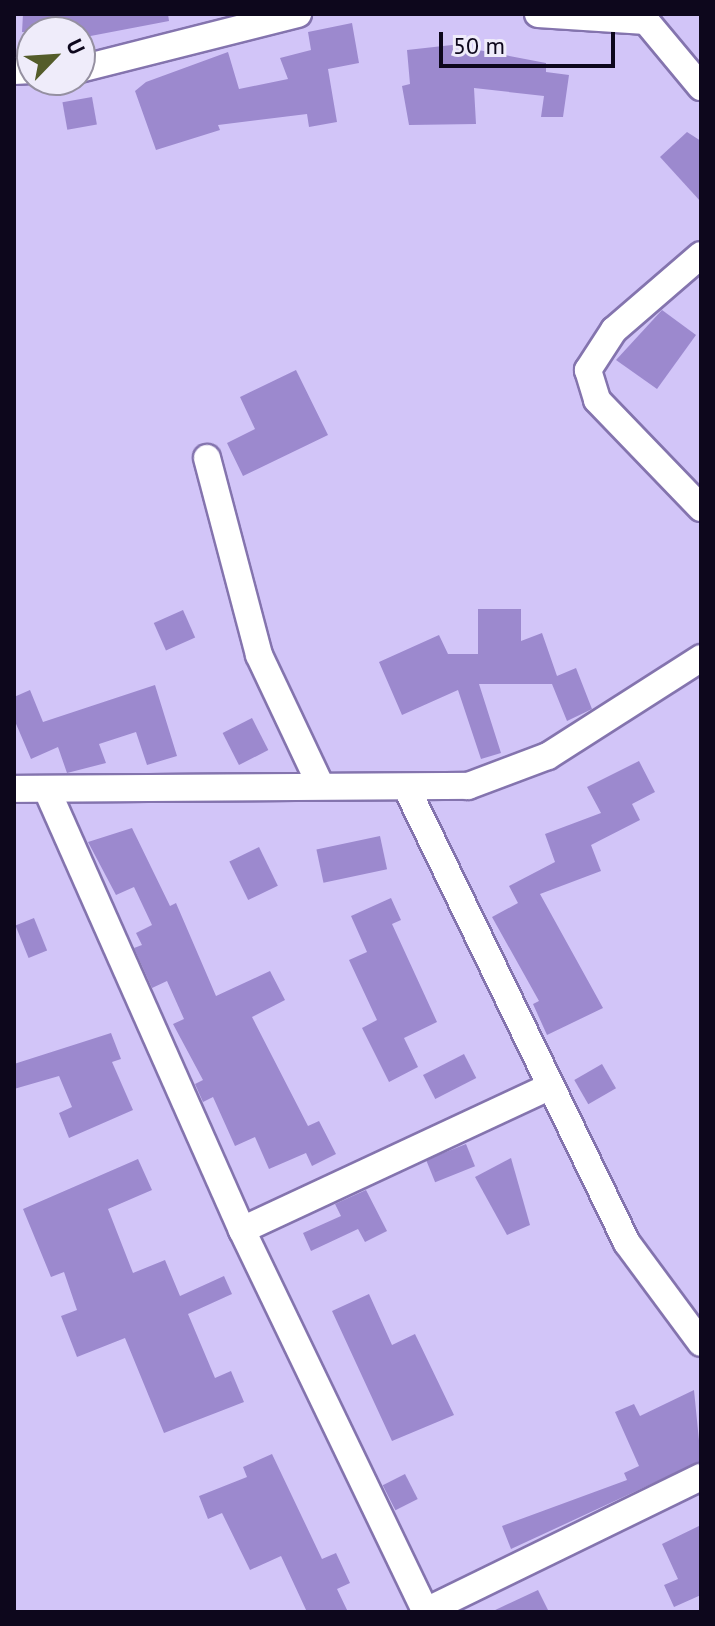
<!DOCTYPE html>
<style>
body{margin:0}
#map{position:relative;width:715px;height:1626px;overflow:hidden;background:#d2c5f8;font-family:"PT Sans",sans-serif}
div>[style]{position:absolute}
.building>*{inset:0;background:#9c89ce;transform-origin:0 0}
.roads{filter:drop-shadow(2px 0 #8474ae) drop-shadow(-2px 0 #8474ae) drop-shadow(0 2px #8474ae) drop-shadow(0 -2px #8474ae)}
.minor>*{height:26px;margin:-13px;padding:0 13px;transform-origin:13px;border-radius:13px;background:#fff}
span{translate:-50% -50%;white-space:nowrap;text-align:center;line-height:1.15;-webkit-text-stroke:8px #efecfa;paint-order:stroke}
.frame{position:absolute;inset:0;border:16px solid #0d071c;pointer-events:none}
.north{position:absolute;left:16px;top:16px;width:80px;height:80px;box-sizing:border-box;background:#efecfa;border:2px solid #9590a1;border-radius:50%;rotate:65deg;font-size:22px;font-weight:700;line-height:32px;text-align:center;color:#0d071c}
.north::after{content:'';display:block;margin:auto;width:28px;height:36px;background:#545c2a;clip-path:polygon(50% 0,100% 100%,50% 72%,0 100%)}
.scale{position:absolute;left:439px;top:32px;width:176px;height:36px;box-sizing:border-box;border:4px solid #0d071c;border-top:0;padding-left:10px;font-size:24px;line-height:28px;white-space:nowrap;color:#0d071c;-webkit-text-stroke:6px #efecfa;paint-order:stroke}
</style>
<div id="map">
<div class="building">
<div style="clip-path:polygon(23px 14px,168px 14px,169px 21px,80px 38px,80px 32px,22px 32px)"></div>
<div style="clip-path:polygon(352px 23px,359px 63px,328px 69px,337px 122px,309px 127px,307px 114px,218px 125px,220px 130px,156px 150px,135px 91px,146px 82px,228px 52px,239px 89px,288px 79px,280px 58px,311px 50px,308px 32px)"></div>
<div style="clip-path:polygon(452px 45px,546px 63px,546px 72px,569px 75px,563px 117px,541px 117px,544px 96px,474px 88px,476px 124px,409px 125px,402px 86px,410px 84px,407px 50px)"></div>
<div style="left:92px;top:97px;width:28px;height:30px;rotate:80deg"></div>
<div style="clip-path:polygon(687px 132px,701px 141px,701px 202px,660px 157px)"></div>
<div style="clip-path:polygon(662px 310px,696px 335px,657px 389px,616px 360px)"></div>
<div style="clip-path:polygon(296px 370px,328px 435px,243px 476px,227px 443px,255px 429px,240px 397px)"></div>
<div style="clip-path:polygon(478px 609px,521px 609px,521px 641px,542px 633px,557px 676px,576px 668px,592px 709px,567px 721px,552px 684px,479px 684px,501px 753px,481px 759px,458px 690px,402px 715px,379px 662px,439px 635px,448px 654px,478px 654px)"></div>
<div style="left:183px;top:610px;width:30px;height:32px;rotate:66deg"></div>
<div style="clip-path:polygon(155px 685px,177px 756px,147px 765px,136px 732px,99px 744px,106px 763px,67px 773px,58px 747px,31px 759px,14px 719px,14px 697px,30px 690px,43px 722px)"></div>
<div style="left:252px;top:718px;width:36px;height:33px;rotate:63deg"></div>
<div style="clip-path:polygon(639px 761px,655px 792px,632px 804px,640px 820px,591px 845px,601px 871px,540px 894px,603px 1008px,547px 1035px,533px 1004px,539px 1001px,492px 917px,518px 903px,509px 886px,555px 862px,545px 834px,601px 813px,587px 787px)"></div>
<div style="clip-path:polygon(132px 828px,170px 906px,176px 903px,216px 996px,270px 971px,285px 1000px,252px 1017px,308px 1126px,319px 1121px,336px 1154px,312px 1166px,306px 1153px,269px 1169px,255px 1137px,235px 1146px,213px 1097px,203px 1102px,195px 1084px,203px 1080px,173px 1024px,184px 1019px,167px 981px,152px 988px,134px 948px,142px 945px,136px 933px,152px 925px,134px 887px,116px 895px,88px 842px)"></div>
<div style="left:380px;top:836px;width:34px;height:65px;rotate:78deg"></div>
<div style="left:259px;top:847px;width:43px;height:33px;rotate:64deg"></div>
<div style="clip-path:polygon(391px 898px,401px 920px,392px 924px,437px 1022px,404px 1038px,418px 1067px,389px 1082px,362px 1028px,377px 1020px,349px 960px,367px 952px,351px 916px)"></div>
<div style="left:34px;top:918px;width:35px;height:20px;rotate:68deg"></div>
<div style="clip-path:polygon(111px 1033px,121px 1059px,112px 1062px,133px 1110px,69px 1138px,59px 1113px,72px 1107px,59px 1076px,14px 1089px,14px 1064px)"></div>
<div style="left:464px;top:1054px;width:27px;height:46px;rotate:63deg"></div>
<div style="left:602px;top:1064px;width:28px;height:32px;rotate:60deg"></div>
<div style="left:466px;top:1144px;width:24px;height:43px;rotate:68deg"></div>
<div style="clip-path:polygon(511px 1158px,530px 1225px,507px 1235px,475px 1177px)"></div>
<div style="clip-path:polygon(138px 1159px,152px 1190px,108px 1209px,133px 1273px,165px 1260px,180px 1296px,224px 1276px,232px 1294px,188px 1314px,215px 1378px,231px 1371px,244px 1402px,164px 1433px,125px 1338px,77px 1357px,61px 1316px,77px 1310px,64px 1272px,51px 1277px,23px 1209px)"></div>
<div style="clip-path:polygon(366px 1190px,387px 1231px,365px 1242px,358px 1229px,311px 1251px,303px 1233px,341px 1216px,335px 1204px)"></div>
<div style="clip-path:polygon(369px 1294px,392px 1345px,415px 1334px,454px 1415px,392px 1441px,332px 1311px)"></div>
<div style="clip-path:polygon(694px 1390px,701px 1461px,511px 1549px,502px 1526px,627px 1480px,624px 1473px,639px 1466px,615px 1412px,634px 1404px,640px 1416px)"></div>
<div style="clip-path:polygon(272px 1454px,322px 1559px,336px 1553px,350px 1583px,337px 1589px,348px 1612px,307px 1612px,281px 1556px,250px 1570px,222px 1513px,208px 1519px,199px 1496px,247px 1477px,243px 1467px)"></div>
<div style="left:405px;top:1474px;width:28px;height:25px;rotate:63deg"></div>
<div style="clip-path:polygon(701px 1525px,701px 1595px,674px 1607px,664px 1585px,678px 1579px,662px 1544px)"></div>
<div style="clip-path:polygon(538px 1590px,549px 1612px,491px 1612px)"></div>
</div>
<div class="roads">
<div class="minor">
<div style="left:538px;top:14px;width:108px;rotate:3.7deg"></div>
<div style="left:646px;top:21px;width:86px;rotate:50.2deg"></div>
<div style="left:80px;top:69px;width:225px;rotate:-14.2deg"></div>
<div style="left:14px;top:71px;width:18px;rotate:-3deg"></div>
<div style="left:701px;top:255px;width:115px;rotate:139.2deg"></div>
<div style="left:614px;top:330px;width:48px;rotate:123deg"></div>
<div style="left:588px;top:370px;width:31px;rotate:73deg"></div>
<div style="left:597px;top:400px;width:150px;rotate:46.1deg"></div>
<div style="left:207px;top:458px;width:204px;rotate:75.2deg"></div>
<div style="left:259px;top:655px;width:140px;rotate:64.7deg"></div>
<div style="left:14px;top:789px;width:454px;rotate:-0.4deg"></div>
<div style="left:468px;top:786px;width:85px;rotate:-20.6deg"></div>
<div style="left:548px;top:756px;width:182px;rotate:-32.6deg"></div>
<div style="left:47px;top:790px;width:481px;rotate:66.1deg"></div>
<div style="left:242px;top:1230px;width:424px;rotate:64.3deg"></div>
<div style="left:408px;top:791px;width:502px;rotate:64.15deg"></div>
<div style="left:627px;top:1243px;width:124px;rotate:53.5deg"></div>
<div style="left:242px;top:1230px;width:338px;rotate:-25deg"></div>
<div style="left:424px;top:1612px;width:308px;rotate:-26deg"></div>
</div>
</div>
<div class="frame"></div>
<div class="north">U</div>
<div class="scale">50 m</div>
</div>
